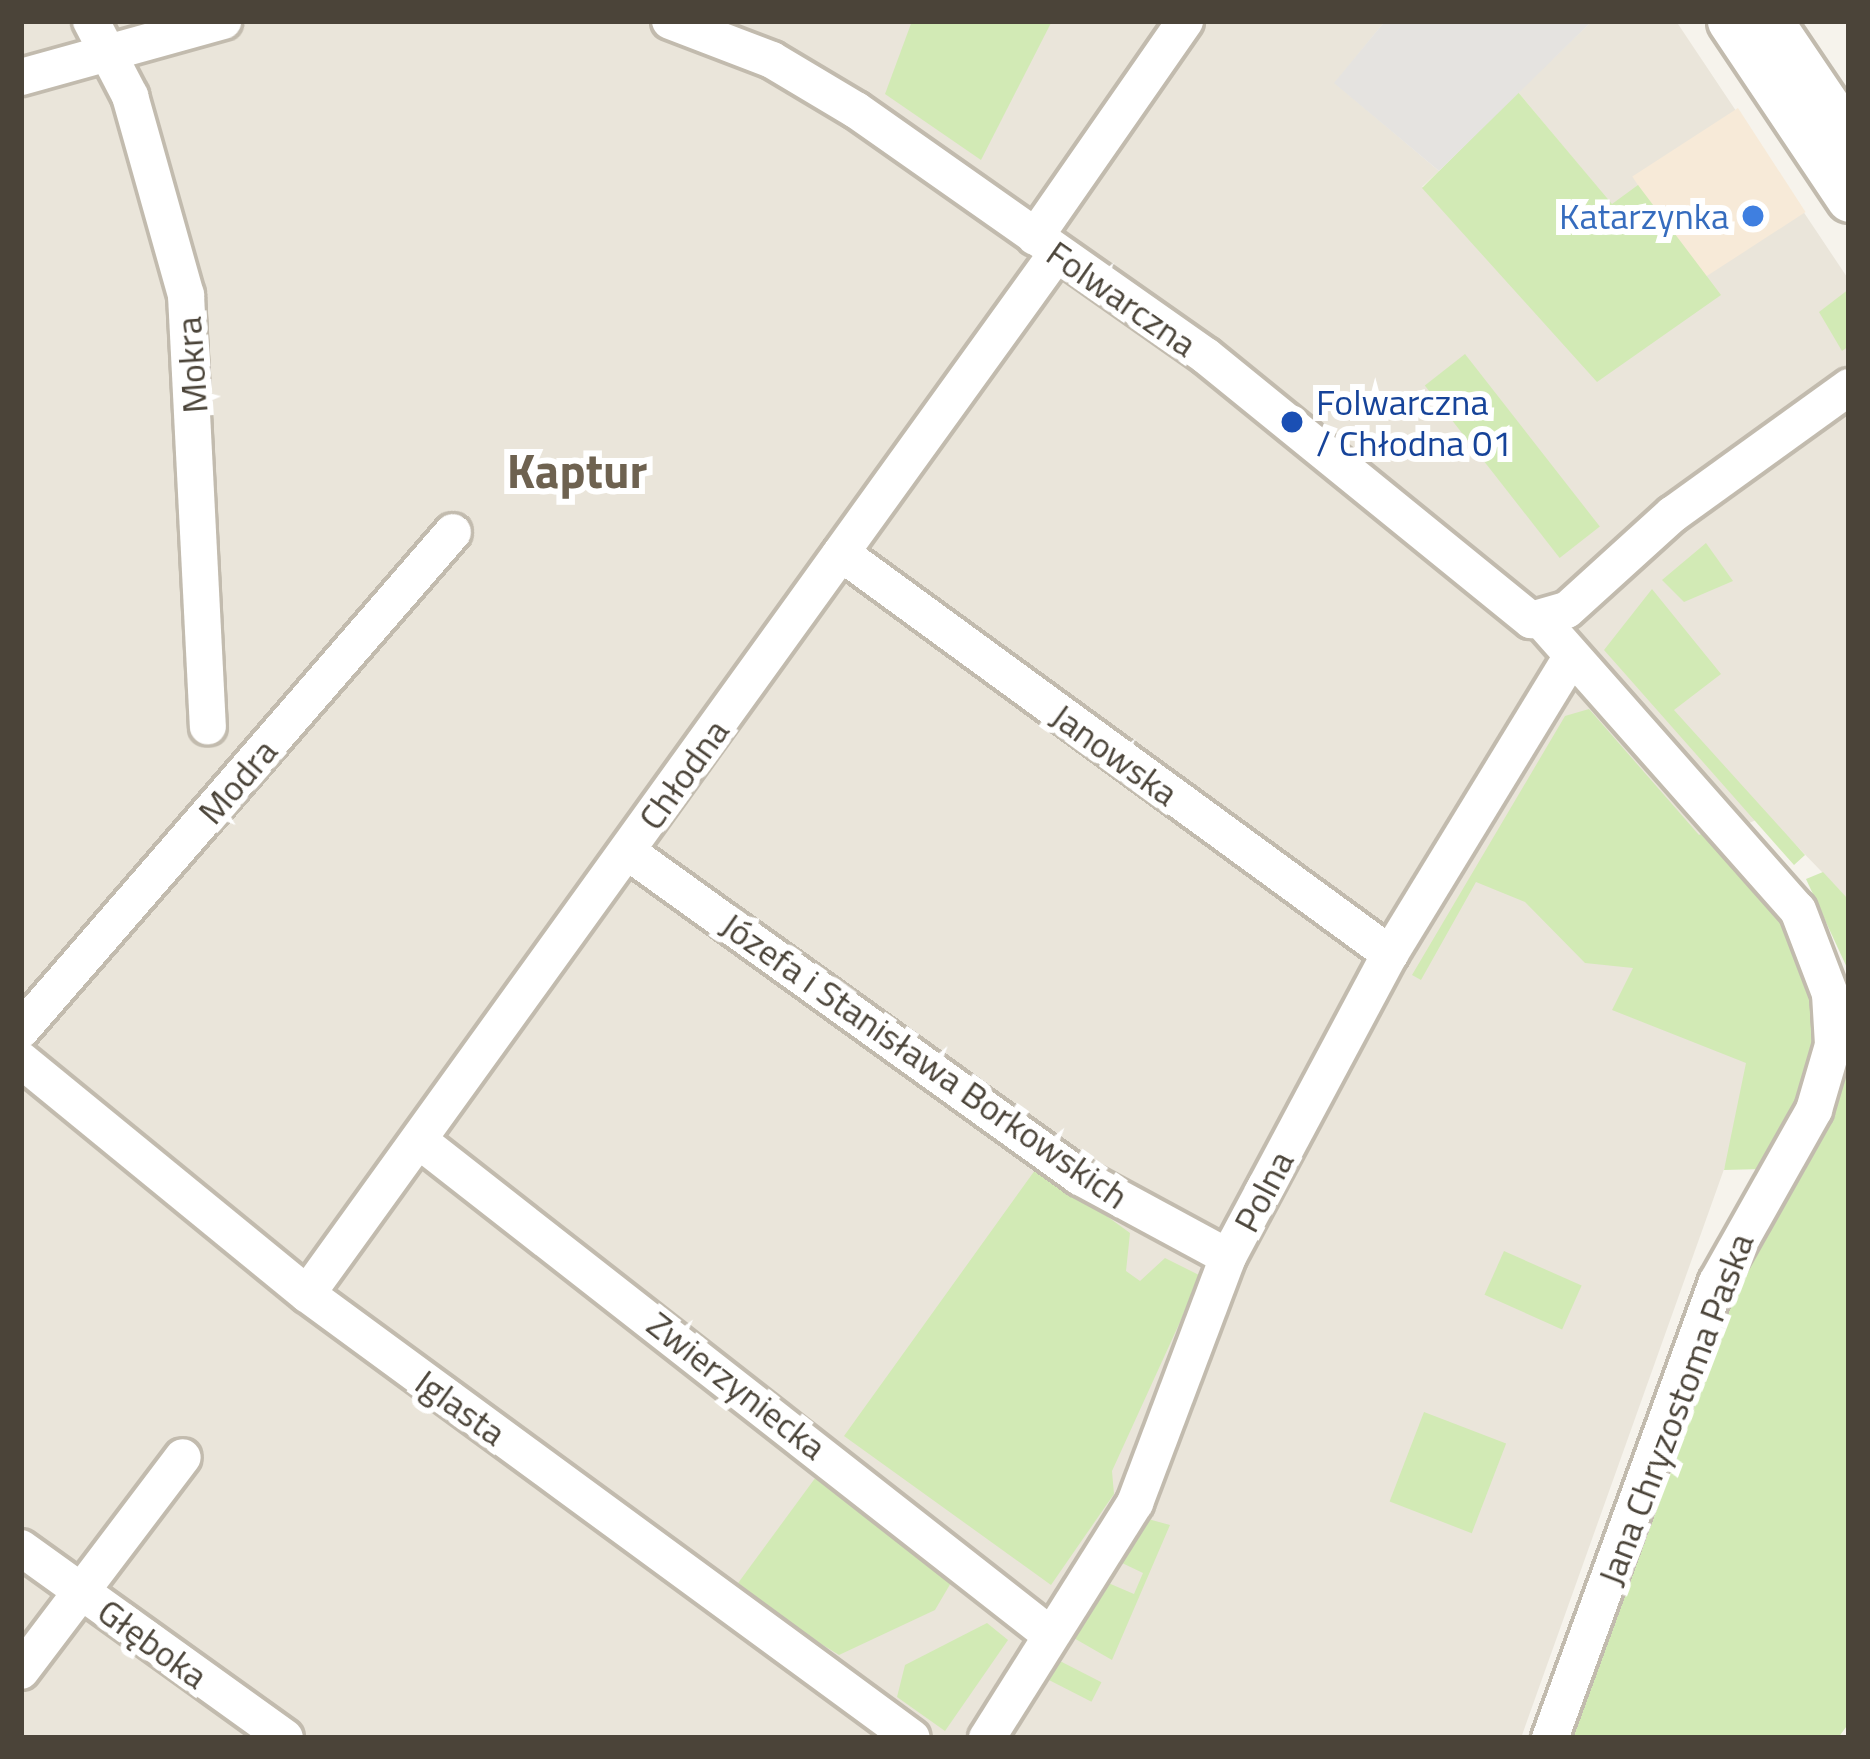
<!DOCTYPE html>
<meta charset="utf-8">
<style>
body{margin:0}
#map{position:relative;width:1870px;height:1759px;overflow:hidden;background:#f6f3ec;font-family:"Titillium Web",sans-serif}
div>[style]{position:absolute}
.residential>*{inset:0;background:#eae5da}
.commercial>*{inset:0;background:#f7ead8;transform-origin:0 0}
.green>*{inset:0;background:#d2eab5;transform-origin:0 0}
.parking>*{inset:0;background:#e5e3e0}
.roads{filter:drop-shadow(3px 0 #c2bbae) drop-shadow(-3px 0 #c2bbae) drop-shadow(0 3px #c2bbae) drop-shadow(0 -3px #c2bbae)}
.minor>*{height:36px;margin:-18px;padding:0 18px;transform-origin:18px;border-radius:18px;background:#fff}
.tertiary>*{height:45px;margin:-22.5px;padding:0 22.5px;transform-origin:22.5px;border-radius:22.5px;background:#fff}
.dots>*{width:33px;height:33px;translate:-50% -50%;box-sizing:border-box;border:6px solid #fff;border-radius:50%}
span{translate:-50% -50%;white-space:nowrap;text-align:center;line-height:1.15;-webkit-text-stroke:12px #fff;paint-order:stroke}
.shop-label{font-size:36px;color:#366cbe}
.right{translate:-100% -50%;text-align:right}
.street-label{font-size:36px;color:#4b4439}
.transit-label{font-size:36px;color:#164399}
.left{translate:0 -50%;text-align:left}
.district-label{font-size:48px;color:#6e6250;font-weight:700}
.frame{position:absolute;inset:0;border:24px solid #4b4439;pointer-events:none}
</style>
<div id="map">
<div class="residential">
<div style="clip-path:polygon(21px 21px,1385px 21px,1335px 83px,1439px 171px,1422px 187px,1612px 205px,1518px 92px,1592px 21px,1676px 21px,1849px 280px,1849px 900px,1767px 815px,1714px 839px,1801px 987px,1728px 1158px,1521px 1738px,21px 1738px)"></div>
</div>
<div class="commercial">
<div style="left:1738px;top:108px;width:124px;height:126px;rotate:57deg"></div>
</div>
<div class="green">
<div style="clip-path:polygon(912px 21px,1052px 21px,981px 160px,885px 94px)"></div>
<div style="clip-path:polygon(1518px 92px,1612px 204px,1638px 185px,1721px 295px,1597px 382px,1422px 188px)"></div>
<div style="clip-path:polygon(1849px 289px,1849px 346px,1842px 351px,1819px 312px)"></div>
<div style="left:1465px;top:354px;width:219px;height:51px;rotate:52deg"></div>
<div style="clip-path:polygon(1706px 543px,1733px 581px,1684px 602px,1662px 580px)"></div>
<div style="clip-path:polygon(1652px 589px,1721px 674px,1674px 710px,1805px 855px,1794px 865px,1604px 650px)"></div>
<div style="clip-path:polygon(1589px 709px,1699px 835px,1721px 825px,1804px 943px,1819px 1031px,1806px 1094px,1762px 1169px,1724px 1170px,1746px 1063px,1612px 1010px,1633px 968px,1585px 963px,1525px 902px,1476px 882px,1421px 980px,1412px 975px,1565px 716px)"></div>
<div style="clip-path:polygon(1823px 872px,1849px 900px,1849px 972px,1806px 879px)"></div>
<div style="clip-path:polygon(1849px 1046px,1849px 1723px,1838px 1738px,1570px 1738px,1730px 1292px,1818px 1137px)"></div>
<div style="clip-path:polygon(1038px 1166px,1130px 1233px,1126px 1271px,1140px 1281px,1165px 1258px,1201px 1276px,1112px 1471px,1114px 1494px,1051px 1585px,844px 1436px)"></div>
<div style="left:1504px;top:1251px;width:85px;height:48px;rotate:24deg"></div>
<div style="left:1424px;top:1412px;width:88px;height:96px;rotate:21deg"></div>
<div style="clip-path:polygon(824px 1466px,952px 1581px,935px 1610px,839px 1655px,733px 1590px)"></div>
<div style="clip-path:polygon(1148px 1519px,1170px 1525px,1112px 1660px,1072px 1637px,1106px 1582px,1134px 1594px,1143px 1573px,1120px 1562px)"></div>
<div style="clip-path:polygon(987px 1623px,1008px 1640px,945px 1731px,897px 1697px,905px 1665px)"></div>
<div style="left:1056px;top:1659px;width:51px;height:22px;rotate:27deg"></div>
</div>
<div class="parking">
<div style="clip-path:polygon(1385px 21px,1592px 21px,1439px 171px,1334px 83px)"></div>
</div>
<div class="roads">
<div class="minor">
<div style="left:91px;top:21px;width:85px;rotate:62.5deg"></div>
<div style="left:130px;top:96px;width:207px;rotate:74.3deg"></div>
<div style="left:186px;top:295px;width:432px;rotate:87.1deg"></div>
<div style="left:670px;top:21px;width:109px;rotate:20.9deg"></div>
<div style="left:772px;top:60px;width:98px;rotate:30.8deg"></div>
<div style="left:856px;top:110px;width:428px;rotate:35.1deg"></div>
<div style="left:1206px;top:356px;width:419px;rotate:39.1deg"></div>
<div style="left:1531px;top:620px;width:37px;rotate:-16deg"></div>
<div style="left:1567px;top:610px;width:143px;rotate:-42.2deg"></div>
<div style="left:1673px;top:514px;width:217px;rotate:-35.8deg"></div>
<div style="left:21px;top:77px;width:210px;rotate:-15.5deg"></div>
<div style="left:1035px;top:237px;width:263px;rotate:-55.2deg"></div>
<div style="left:841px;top:553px;width:680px;rotate:36.15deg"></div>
<div style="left:1541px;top:620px;width:387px;rotate:48.5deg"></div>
<div style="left:1798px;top:910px;width:90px;rotate:69.1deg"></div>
<div style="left:1830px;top:994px;width:51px;rotate:86.6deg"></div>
<div style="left:1833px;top:1045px;width:68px;rotate:106.3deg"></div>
<div style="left:1814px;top:1110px;width:197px;rotate:119.4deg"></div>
<div style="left:1717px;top:1282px;width:486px;rotate:110.1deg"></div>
<div style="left:628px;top:852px;width:557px;rotate:35.72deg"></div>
<div style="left:1080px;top:1177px;width:168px;rotate:28.4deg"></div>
<div style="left:21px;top:1030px;width:659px;rotate:-49.06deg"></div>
<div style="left:21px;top:1060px;width:370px;rotate:39.3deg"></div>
<div style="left:307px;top:1294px;width:750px;rotate:36.27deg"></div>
<div style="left:421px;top:1142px;width:796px;rotate:38.06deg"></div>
<div style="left:307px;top:1294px;width:1283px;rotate:-54.23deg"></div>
<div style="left:21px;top:1548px;width:325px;rotate:35.7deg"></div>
<div style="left:21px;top:1671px;width:268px;rotate:-52.9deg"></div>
<div style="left:987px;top:1738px;width:278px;rotate:-57.8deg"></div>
<div style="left:1135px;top:1503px;width:263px;rotate:-69.3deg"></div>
<div style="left:1228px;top:1257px;width:344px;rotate:-61.9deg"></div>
<div style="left:1390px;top:954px;width:347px;rotate:-58.6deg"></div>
</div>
<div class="tertiary">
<div style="left:1730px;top:21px;width:214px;rotate:56.2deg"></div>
<div style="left:1770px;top:21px;width:141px;rotate:56deg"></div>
</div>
</div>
<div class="dots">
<div style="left:1753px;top:216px;background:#3f7fe0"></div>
<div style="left:1292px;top:422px;background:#1a4fb4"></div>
</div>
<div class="shop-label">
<span class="right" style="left:1729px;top:216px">Katarzynka</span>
</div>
<div class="street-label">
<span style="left:1122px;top:298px;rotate:35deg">Folwarczna</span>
<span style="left:191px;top:365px;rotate:-94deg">Mokra</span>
<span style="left:1115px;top:754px;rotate:36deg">Janowska</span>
<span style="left:683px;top:774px;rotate:-54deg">Chłodna</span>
<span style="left:237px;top:781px;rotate:-49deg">Modra</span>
<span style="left:925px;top:1060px;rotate:35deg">Józefa i Stanisława Borkowskich</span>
<span style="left:1263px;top:1191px;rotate:-62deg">Polna</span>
<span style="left:737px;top:1385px;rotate:38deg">Zwierzyniecka</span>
<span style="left:461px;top:1407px;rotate:36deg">Iglasta</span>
<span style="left:1675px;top:1409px;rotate:-69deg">Jana Chryzostoma Paska</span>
<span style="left:153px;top:1643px;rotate:36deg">Głęboka</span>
</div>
<div class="transit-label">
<span class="left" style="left:1316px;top:422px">Folwarczna<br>/ Chłodna 01</span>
</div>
<div class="district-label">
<span style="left:577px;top:471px">Kaptur</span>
</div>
<div class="frame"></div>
</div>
